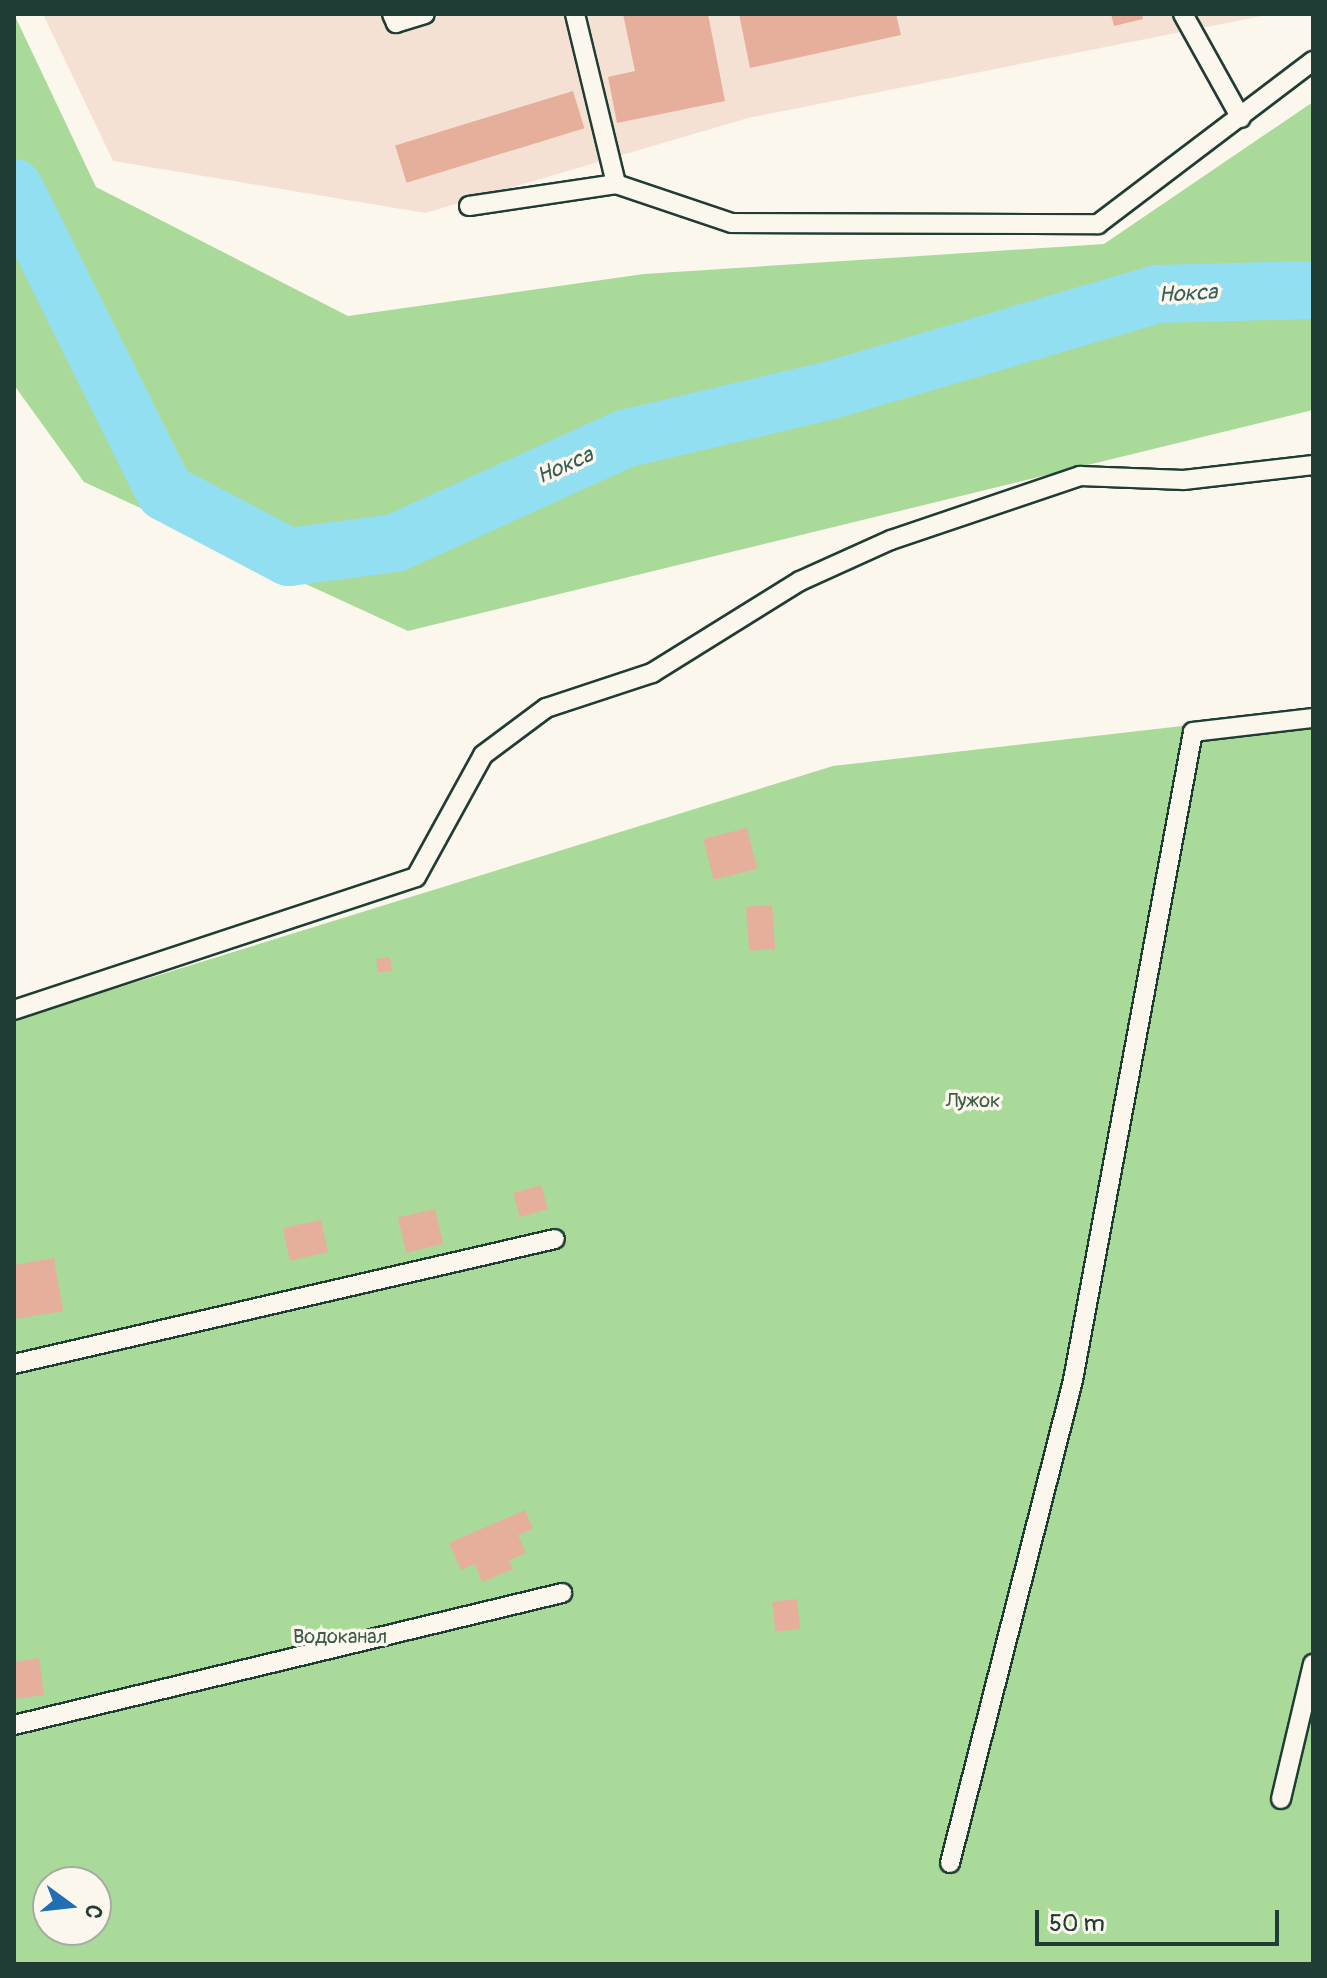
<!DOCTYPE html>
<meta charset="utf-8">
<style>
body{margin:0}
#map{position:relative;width:1327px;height:1978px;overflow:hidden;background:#fbf7ec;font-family:Pangolin,sans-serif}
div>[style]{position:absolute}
.built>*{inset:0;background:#f5e1d4}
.green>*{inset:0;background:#a9da9a}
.river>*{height:58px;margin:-29px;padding:0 29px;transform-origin:29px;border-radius:29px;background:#92dff2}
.building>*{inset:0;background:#e6af9c;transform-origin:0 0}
.roads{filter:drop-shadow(2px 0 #1f3d34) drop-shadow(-2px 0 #1f3d34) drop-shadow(0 2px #1f3d34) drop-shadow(0 -2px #1f3d34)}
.service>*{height:18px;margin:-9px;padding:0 9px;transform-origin:9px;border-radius:9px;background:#fbf7ec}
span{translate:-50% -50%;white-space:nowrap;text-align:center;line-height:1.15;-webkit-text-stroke:7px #fbf7ec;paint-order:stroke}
.park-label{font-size:20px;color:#3b5c48}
.water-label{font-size:22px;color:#365d5a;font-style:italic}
.frame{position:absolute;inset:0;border:16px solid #1f3d34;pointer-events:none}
.north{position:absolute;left:32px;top:1866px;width:80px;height:80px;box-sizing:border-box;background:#fbf7ec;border:2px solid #a3ada2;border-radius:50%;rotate:105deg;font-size:22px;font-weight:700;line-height:32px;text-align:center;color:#1f3d34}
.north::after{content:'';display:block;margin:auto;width:28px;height:36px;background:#1f6fb2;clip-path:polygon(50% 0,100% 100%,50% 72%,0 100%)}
.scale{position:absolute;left:1035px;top:1910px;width:244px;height:36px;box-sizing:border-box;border:4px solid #1f3d34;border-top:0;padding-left:10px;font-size:24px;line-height:28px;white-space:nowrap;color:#1f3d34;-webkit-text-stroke:6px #fbf7ec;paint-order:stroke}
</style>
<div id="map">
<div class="built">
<div style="clip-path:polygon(43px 14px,1272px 14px,748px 118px,425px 213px,113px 161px)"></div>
</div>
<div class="green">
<div style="clip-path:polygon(14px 14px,96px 187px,348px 316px,644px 274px,1104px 244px,1313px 102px,1313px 410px,408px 631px,84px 482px,14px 385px)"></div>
<div style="clip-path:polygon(evenodd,1313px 711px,1313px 1964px,14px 1964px,14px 1020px,833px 766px,1313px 711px,48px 1882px,96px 1882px,96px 1930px,48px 1930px,48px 1882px)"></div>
</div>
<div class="river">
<div style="left:14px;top:188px;width:339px;rotate:63.6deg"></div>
<div style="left:165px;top:492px;width:140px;rotate:27.7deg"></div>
<div style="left:289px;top:557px;width:107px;rotate:-7.5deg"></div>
<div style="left:395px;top:543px;width:252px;rotate:-24.4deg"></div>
<div style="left:624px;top:439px;width:213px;rotate:-13.3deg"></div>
<div style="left:831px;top:390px;width:341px;rotate:-16.4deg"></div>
<div style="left:1158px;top:294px;width:155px;rotate:-1.5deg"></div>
</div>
<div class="building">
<div style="clip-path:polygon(623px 14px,708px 14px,725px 101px,617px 123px,608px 77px,635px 71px)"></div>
<div style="clip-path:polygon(739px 14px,896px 14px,901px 35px,750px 68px)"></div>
<div style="clip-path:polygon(1111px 14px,1142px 14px,1143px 19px,1114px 26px)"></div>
<div style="left:573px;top:91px;width:39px;height:186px;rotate:73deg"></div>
<div style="left:747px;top:828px;width:42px;height:45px;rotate:76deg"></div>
<div style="left:772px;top:905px;width:44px;height:26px;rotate:86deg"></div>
<div style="left:390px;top:957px;width:14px;height:14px;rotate:82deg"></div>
<div style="left:541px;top:1185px;width:25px;height:29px;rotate:74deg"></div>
<div style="left:435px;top:1209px;width:36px;height:38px;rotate:77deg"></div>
<div style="left:321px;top:1220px;width:33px;height:39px;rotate:78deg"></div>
<div style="clip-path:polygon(54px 1258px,63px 1311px,15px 1319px,14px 1265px)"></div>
<div style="clip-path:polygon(525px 1510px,533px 1529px,518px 1535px,526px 1553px,509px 1560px,513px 1569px,482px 1582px,475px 1564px,461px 1570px,449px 1543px)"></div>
<div style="left:797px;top:1599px;width:30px;height:25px;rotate:84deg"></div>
<div style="clip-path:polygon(39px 1658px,44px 1695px,14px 1699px,14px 1662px)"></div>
</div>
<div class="roads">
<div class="service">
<div style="left:392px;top:14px;width:10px;rotate:66deg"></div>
<div style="left:396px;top:23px;width:30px;rotate:-17deg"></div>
<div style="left:575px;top:14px;width:175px;rotate:76.4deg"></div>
<div style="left:1183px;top:14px;width:119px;rotate:60.9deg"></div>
<div style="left:469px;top:206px;width:149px;rotate:-8.5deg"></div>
<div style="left:616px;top:184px;width:122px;rotate:18.6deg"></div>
<div style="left:732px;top:223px;width:366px;rotate:0.2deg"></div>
<div style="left:1098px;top:224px;width:270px;rotate:-37.2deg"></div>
<div style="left:14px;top:1010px;width:423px;rotate:-18.3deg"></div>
<div style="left:416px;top:877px;width:139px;rotate:-61.2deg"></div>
<div style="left:483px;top:755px;width:79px;rotate:-36.7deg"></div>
<div style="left:546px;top:708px;width:112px;rotate:-18.3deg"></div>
<div style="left:652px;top:673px;width:174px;rotate:-31.9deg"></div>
<div style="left:800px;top:581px;width:100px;rotate:-24.3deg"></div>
<div style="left:891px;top:540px;width:200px;rotate:-18.7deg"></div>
<div style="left:1080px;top:476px;width:104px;rotate:2.2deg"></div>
<div style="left:1184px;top:480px;width:130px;rotate:-6.6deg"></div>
<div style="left:14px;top:1364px;width:555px;rotate:-13.01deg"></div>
<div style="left:14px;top:1725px;width:564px;rotate:-13.54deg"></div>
<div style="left:1281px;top:1799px;width:139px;rotate:-76.7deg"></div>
<div style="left:950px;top:1863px;width:498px;rotate:-75.7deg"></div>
<div style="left:1073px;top:1380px;width:659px;rotate:-79.51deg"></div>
<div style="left:1193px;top:732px;width:121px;rotate:-6.7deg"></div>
</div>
</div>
<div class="park-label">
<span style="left:973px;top:1100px">Лужок</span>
<span style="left:340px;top:1636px">Водоканал</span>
</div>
<div class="water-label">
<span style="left:1188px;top:294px;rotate:-3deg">Нокса</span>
<span style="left:565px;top:466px;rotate:-24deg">Нокса</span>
</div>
<div class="frame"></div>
<div class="north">С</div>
<div class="scale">50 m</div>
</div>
